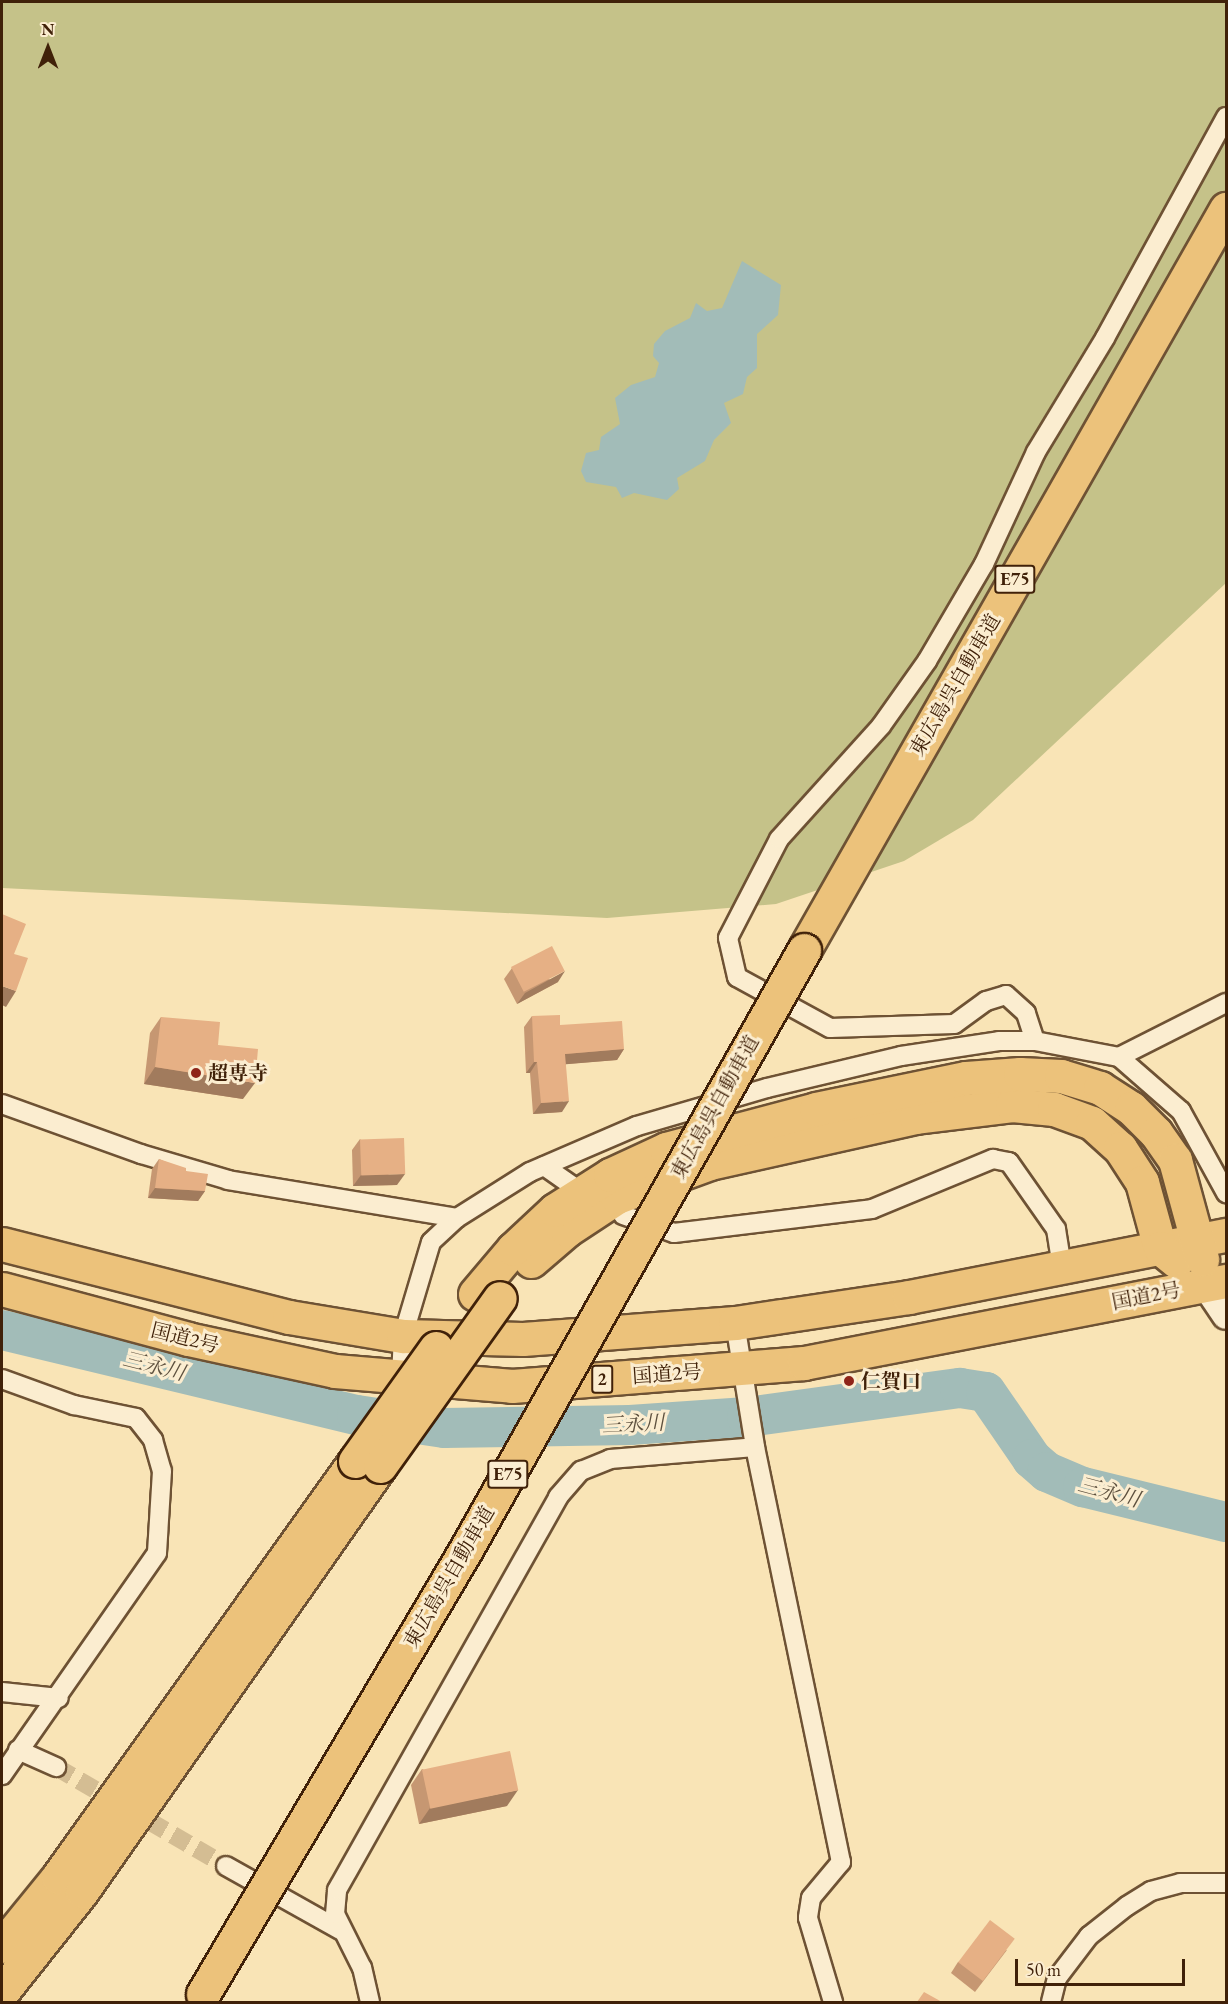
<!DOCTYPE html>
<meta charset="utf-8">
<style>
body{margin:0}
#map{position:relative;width:1228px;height:2004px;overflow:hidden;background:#f9e4b6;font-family:"EB Garamond","Noto Serif JP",serif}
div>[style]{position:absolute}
.green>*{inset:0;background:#c5c289}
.water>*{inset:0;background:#a2bcb8}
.river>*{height:40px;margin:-20px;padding:0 20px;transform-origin:20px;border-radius:20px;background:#a2bcb8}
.street-tunnel>*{height:18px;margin-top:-9px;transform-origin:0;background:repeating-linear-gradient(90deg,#d4bd93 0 18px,transparent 0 27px)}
.roads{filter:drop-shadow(2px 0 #6e5234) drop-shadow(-2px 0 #6e5234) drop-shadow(0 2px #6e5234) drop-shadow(0 -2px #6e5234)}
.street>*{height:18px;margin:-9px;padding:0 9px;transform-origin:9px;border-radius:9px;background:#fbedd0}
.secondary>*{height:26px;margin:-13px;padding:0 13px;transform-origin:13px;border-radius:13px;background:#fbedd0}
.highway>*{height:33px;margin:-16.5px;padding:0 16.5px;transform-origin:16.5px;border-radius:16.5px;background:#ecc27b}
.bridges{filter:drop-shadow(2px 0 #402109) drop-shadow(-2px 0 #402109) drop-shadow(0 2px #402109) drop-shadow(0 -2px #402109)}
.highway-bridge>*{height:33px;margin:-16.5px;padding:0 16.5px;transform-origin:16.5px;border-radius:16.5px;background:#ecc27b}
.wall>*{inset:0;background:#c69772}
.shaded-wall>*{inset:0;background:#a17b5d}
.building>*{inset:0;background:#e6b085;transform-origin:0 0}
.dots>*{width:16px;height:16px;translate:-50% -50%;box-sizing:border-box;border:3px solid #fbedd0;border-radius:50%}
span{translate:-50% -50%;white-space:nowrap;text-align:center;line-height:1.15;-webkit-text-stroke:6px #fbedd0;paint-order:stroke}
.shield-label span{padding:2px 4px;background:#fbedd0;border:2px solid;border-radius:4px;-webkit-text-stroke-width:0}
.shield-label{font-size:18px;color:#402109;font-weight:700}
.street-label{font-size:20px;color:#402109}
.poi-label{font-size:20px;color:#402109;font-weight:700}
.left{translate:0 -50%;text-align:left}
.water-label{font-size:21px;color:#5d503e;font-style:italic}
.frame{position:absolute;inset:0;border:3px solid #402109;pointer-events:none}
.north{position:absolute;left:18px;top:18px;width:60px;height:60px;-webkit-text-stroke:4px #fbedd0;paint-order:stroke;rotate:0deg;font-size:16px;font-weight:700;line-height:24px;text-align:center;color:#402109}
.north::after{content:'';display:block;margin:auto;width:21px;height:27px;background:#402109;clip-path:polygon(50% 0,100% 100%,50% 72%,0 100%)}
.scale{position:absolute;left:1015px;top:1959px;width:170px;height:27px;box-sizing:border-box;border:3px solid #402109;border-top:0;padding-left:8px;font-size:18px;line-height:21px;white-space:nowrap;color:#402109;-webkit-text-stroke:4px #fbedd0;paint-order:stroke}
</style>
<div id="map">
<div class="green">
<div style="clip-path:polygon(2px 2px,1226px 2px,1226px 583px,973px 820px,904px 861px,776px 904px,607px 918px,2px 888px)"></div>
</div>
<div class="water">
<div style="clip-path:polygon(742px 261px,781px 285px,778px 315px,757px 334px,757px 368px,747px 377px,743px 394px,724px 403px,731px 423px,714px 440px,705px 461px,677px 478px,679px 489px,667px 500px,634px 493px,622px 498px,616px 487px,586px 482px,581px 471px,586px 453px,599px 450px,601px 437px,620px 424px,615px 398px,631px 385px,655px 377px,659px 363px,653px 356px,654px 344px,665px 331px,690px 318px,696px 303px,707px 311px,722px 308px)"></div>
</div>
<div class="river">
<div style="left:2px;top:1330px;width:365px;rotate:13.5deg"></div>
<div style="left:357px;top:1415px;width:88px;rotate:8.5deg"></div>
<div style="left:444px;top:1428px;width:186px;rotate:-0.9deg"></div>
<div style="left:630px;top:1425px;width:117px;rotate:-3.9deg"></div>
<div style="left:747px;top:1417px;width:215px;rotate:-7.8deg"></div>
<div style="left:960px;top:1388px;width:26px;rotate:9deg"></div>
<div style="left:986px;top:1392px;width:81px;rotate:55.5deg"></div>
<div style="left:1032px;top:1459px;width:20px;rotate:41deg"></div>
<div style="left:1047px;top:1472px;width:39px;rotate:23deg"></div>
<div style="left:1083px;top:1487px;width:147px;rotate:13.8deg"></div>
</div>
<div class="street-tunnel">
<div style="left:56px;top:1767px;width:197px;rotate:30.2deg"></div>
</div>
<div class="roads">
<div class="street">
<div style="left:1035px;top:1041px;width:29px;rotate:-108deg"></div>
<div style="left:1026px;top:1013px;width:27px;rotate:-138deg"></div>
<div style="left:1006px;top:995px;width:21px;rotate:163deg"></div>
<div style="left:986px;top:1001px;width:39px;rotate:144deg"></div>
<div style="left:954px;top:1024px;width:124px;rotate:178.2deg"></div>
<div style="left:830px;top:1028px;width:106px;rotate:-151.3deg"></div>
<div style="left:737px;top:977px;width:40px;rotate:-103deg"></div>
<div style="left:728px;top:938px;width:111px;rotate:-62.7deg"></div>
<div style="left:779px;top:839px;width:152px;rotate:-47.9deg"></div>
<div style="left:881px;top:726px;width:80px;rotate:-54.7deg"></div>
<div style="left:927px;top:661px;width:113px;rotate:-59.6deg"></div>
<div style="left:984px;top:564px;width:123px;rotate:-65.1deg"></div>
<div style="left:1036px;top:452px;width:133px;rotate:-58.8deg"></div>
<div style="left:1105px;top:338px;width:252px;rotate:-61.3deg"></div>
<div style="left:1119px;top:1057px;width:120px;rotate:-26.8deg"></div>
<div style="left:2px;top:1104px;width:148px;rotate:19.8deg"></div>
<div style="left:141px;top:1154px;width:91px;rotate:16.6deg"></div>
<div style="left:228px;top:1180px;width:232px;rotate:9.4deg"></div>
<div style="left:544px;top:1166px;width:33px;rotate:35deg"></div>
<div style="left:623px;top:1215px;width:54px;rotate:19.4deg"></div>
<div style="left:674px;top:1233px;width:199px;rotate:-6.9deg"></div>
<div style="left:872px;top:1209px;width:131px;rotate:-22.5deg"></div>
<div style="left:993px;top:1159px;width:16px;rotate:11deg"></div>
<div style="left:1009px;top:1162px;width:82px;rotate:55deg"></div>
<div style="left:1056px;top:1229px;width:38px;rotate:81deg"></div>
<div style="left:735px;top:1323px;width:126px;rotate:80.8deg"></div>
<div style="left:755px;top:1447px;width:424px;rotate:78.3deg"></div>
<div style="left:841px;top:1862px;width:47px;rotate:129.8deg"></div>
<div style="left:811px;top:1898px;width:20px;rotate:99deg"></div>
<div style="left:808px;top:1918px;width:88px;rotate:73.4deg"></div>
<div style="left:401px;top:1377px;width:41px;rotate:-87.2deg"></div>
<div style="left:403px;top:1336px;width:98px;rotate:-73.4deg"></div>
<div style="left:431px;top:1242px;width:35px;rotate:-43deg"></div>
<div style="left:457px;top:1218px;width:86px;rotate:-32.2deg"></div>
<div style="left:530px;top:1172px;width:116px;rotate:-23.3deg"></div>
<div style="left:637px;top:1126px;width:135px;rotate:-16.3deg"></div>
<div style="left:767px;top:1088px;width:138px;rotate:-13.4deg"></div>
<div style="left:901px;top:1056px;width:99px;rotate:-8.7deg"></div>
<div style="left:999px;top:1041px;width:36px"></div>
<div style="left:1035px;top:1041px;width:86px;rotate:10.8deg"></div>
<div style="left:1119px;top:1057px;width:82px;rotate:41.1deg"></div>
<div style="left:1181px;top:1111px;width:94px;rotate:61.2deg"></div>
<div style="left:2px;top:1379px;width:77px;rotate:19.9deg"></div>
<div style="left:74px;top:1405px;width:63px;rotate:11.8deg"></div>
<div style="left:136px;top:1418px;width:28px;rotate:52deg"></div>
<div style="left:153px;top:1440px;width:32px;rotate:74deg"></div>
<div style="left:162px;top:1471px;width:82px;rotate:93.5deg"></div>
<div style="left:157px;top:1553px;width:271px;rotate:124.9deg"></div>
<div style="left:2px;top:1692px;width:57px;rotate:6deg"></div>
<div style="left:18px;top:1750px;width:42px;rotate:24.1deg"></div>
<div style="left:226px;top:1866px;width:131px;rotate:29.3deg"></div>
<div style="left:370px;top:2002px;width:35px;rotate:-103deg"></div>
<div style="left:362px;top:1968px;width:60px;rotate:-116.6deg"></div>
<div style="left:335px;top:1914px;width:24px;rotate:-85deg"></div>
<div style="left:337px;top:1890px;width:451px;rotate:-60.6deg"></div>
<div style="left:558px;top:1497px;width:35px;rotate:-49deg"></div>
<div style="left:581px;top:1471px;width:31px;rotate:-22deg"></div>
<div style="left:610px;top:1459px;width:145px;rotate:-4.7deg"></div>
<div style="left:1051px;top:2002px;width:25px;rotate:-76deg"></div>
<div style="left:1057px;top:1978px;width:53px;rotate:-52.7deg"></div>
<div style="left:1089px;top:1936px;width:48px;rotate:-38.3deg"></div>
<div style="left:1127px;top:1906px;width:28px;rotate:-32deg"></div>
<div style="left:1151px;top:1891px;width:30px;rotate:-15deg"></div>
<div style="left:1180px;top:1883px;width:46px"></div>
</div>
<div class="secondary">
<div style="left:1205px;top:1285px;width:37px;rotate:56deg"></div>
</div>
<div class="highway">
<div style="left:804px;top:950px;width:853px;rotate:-60.34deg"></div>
<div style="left:2px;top:1244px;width:296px;rotate:14.3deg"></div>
<div style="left:289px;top:1317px;width:116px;rotate:9.5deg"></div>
<div style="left:403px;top:1336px;width:120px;rotate:1.4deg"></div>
<div style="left:523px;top:1339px;width:213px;rotate:-4.3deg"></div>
<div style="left:735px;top:1323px;width:176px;rotate:-8.5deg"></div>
<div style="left:909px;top:1297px;width:323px;rotate:-11.1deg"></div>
<div style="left:531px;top:1261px;width:48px;rotate:-40.7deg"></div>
<div style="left:567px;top:1230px;width:60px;rotate:-33.4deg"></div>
<div style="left:617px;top:1197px;width:99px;rotate:-20.1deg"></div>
<div style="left:710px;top:1163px;width:211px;rotate:-12.6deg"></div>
<div style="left:916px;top:1117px;width:97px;rotate:-7.1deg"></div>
<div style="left:1012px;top:1105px;width:42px;rotate:5.4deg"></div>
<div style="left:1054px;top:1109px;width:40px;rotate:20.2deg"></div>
<div style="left:1092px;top:1123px;width:38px;rotate:42deg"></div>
<div style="left:1120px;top:1148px;width:40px;rotate:57.1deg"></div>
<div style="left:1142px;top:1182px;width:68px;rotate:74.7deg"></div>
<div style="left:1160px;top:1248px;width:21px;rotate:39deg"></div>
<div style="left:2px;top:1289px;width:193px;rotate:15deg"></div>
<div style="left:188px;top:1339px;width:150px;rotate:12.3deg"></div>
<div style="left:335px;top:1371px;width:178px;rotate:4.8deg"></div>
<div style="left:512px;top:1386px;width:293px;rotate:-4.5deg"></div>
<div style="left:804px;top:1363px;width:430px;rotate:-11deg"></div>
<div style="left:475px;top:1294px;width:59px;rotate:-49.8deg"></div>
<div style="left:513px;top:1249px;width:57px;rotate:-42.9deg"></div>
<div style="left:555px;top:1210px;width:65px;rotate:-32.5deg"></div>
<div style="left:610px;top:1175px;width:62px;rotate:-24.9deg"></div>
<div style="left:666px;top:1149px;width:155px;rotate:-14.9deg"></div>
<div style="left:816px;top:1109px;width:153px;rotate:-11.7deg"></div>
<div style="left:966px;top:1078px;width:54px;rotate:-4.2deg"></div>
<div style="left:1020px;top:1074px;width:41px;rotate:2.8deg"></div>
<div style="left:1061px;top:1076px;width:41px;rotate:17.1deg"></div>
<div style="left:1100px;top:1088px;width:37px;rotate:33deg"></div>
<div style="left:1131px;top:1108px;width:35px;rotate:45deg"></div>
<div style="left:1156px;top:1133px;width:33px;rotate:55deg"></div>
<div style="left:1175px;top:1160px;width:103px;rotate:74.7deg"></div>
<div style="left:2px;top:1946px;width:89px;rotate:-50.9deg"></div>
<div style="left:58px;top:1877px;width:511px;rotate:-54.48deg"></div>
<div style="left:2px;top:1992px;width:129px;rotate:-51.6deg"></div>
<div style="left:82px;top:1891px;width:519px;rotate:-54.96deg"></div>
</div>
</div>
<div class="bridges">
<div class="highway-bridge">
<div style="left:355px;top:1461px;width:139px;rotate:-54.4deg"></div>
<div style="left:380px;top:1466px;width:206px;rotate:-54.5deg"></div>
<div style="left:203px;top:1994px;width:515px;rotate:-59.4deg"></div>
<div style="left:465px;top:1551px;width:690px;rotate:-60.57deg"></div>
</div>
</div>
<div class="wall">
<div style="clip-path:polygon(512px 968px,558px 982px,517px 1004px,504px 979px)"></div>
<div style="clip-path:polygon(532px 1016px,560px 1025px,624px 1049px,617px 1060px,566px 1064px,562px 1112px,533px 1114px,530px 1073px,526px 1073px,524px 1027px)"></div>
<div style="clip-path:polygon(161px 1017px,218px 1045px,243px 1099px,144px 1084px,150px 1033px)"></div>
<div style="clip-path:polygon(360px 1139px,397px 1185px,353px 1186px,352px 1150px)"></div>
<div style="clip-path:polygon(159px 1159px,186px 1171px,205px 1191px,198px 1201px,148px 1198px,152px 1169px)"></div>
<div style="clip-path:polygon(422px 1769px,507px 1806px,419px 1824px,411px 1785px)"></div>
<div style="clip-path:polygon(1007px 1950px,975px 1992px,951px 1973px,958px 1962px)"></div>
</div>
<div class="shaded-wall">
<div style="clip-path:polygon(565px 971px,558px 982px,517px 1004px,525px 993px)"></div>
<div style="clip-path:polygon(2px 986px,16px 991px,6px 1007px,2px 1005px)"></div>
<div style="clip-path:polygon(624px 1049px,617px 1060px,557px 1065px,565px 1054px)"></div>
<div style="clip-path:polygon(534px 1062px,537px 1062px,530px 1073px,526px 1073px)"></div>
<div style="clip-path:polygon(155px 1067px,255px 1083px,243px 1099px,144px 1084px)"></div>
<div style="clip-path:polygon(569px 1101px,562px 1112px,533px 1114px,541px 1103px)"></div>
<div style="clip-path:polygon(405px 1174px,397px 1185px,353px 1186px,361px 1175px)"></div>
<div style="clip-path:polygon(155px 1188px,205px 1191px,198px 1201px,148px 1198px)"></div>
<div style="clip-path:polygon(518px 1790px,507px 1806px,419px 1824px,430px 1808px)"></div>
</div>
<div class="building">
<div style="clip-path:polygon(2px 914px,26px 924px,14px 954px,28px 958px,16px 991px,2px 986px)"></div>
<div style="left:552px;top:946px;width:28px;height:46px;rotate:63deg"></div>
<div style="clip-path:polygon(560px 1015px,560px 1025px,622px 1021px,624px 1049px,565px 1054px,569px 1101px,541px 1103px,537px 1062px,534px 1062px,532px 1016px)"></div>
<div style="clip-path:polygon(161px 1017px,220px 1022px,218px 1045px,258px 1049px,255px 1083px,155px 1067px)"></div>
<div style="left:404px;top:1138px;width:36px;height:44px;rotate:88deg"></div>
<div style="clip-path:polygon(159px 1159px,186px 1168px,186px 1171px,208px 1174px,205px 1191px,155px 1188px)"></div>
<div style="left:510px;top:1751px;width:40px;height:90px;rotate:78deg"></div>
<div style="left:990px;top:1920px;width:31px;height:53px;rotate:37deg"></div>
<div style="clip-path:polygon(924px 1992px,942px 2002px,917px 2002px)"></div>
</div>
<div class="dots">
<div style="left:196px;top:1073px;background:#8f2418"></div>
<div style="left:849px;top:1381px;background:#8f2418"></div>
</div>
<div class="shield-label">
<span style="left:1015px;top:579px">E75</span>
<span style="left:602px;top:1379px">2</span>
<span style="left:508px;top:1474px">E75</span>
</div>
<div class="street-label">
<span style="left:955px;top:685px;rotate:-60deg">東広島呉自動車道</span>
<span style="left:715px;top:1107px;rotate:-61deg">東広島呉自動車道</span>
<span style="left:1146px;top:1296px;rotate:-11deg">国道2号</span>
<span style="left:185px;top:1338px;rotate:14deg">国道2号</span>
<span style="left:667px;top:1374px;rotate:-4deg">国道2号</span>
<span style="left:449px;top:1577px;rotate:-60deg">東広島呉自動車道</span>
</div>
<div class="poi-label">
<span class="left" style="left:208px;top:1073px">超専寺</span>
<span class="left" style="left:861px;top:1381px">仁賀口</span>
</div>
<div class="water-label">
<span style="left:154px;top:1366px;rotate:14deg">三永川</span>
<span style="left:633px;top:1424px;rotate:-3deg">三永川</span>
<span style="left:1109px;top:1492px;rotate:15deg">三永川</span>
</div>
<div class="frame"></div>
<div class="north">N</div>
<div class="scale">50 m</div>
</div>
